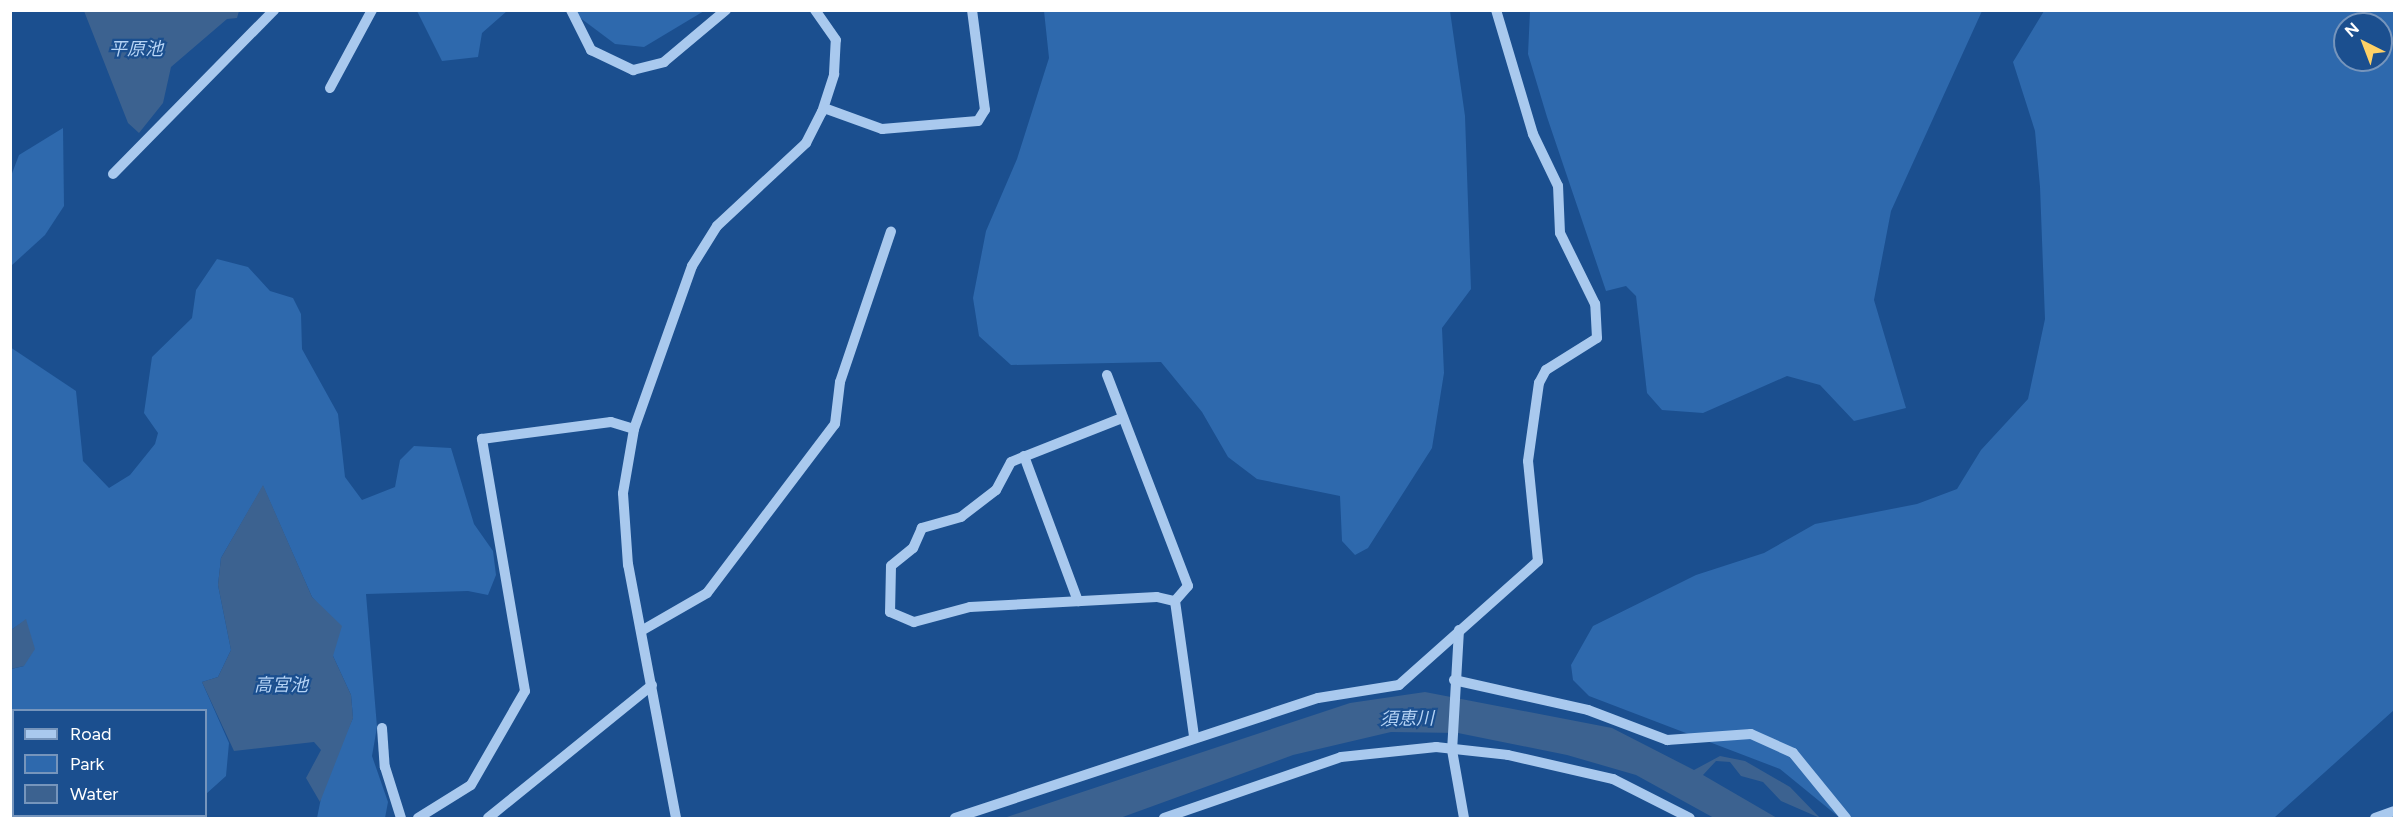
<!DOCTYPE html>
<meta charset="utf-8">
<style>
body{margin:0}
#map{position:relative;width:2405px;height:829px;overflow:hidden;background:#1b4f8f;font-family:Figtree,"Noto Sans JP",sans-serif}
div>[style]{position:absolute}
.green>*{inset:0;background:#2e69ad}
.water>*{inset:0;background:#3c6290}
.minor>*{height:10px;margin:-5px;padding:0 5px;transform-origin:5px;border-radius:5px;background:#a9c9ee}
span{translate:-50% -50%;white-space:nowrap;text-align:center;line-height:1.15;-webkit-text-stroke:4.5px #1b4f8f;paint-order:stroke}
.water-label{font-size:18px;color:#b5d3f5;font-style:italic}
.frame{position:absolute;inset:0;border:12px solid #fff;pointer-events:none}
.legend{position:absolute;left:12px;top:709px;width:195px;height:108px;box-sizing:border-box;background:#1b4f8f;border:2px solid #7695bc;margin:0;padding:8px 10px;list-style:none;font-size:18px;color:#fff}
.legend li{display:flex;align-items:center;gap:12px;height:30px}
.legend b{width:30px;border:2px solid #7695bc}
.north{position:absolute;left:2333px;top:12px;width:60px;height:60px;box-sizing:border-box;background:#1b4f8f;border:2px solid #7695bc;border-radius:50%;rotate:318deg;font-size:16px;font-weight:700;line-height:24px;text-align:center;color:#fff}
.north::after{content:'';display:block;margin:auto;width:21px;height:27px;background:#ffd166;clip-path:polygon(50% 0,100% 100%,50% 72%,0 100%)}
</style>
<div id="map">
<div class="green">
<div style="clip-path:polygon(417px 11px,507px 11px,482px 33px,478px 57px,442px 61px)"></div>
<div style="clip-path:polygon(571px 11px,704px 11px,644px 47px,615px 44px)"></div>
<div style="clip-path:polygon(1044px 11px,1450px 11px,1465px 116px,1471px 289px,1442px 328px,1444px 373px,1432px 448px,1368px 548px,1355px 555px,1342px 541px,1340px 496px,1257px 479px,1228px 457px,1202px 412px,1161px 362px,1011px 365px,979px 336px,973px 298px,986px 231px,1017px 159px,1049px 58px)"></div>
<div style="clip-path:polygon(1530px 11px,1982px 11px,1891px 211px,1874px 300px,1906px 408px,1854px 421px,1820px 385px,1787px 376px,1703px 413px,1662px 410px,1647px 393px,1636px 296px,1626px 286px,1606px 291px,1547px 117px,1528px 54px)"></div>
<div style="clip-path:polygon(evenodd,2044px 11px,2394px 11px,2394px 710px,2275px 817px,1840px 818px,1780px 769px,1589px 696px,1573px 680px,1571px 665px,1593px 626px,1696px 575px,1764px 553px,1815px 524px,1917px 504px,1957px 489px,1981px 450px,2028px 399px,2045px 319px,2040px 187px,2035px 131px,2013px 62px,2044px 11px,2345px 24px,2381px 24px,2381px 60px,2345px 60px,2345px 24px)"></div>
<div style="clip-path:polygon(63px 128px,64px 206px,45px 235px,11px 266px,11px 176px,19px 155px)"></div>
<div style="clip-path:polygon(217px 259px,248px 267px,270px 291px,293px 298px,301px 314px,302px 349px,338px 414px,345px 477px,362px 500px,395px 487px,400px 460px,414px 446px,451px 448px,474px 524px,493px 551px,496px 575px,488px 595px,468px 591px,366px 594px,377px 727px,372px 756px,388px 802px,385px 818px,317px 818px,324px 783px,353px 718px,351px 695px,333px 656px,333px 621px,312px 597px,263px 486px,221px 558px,218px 585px,231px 650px,218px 677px,202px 682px,229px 743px,226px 776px,206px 794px,206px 710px,14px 710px,11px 747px,11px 669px,24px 666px,26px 620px,11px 630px,10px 347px,76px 391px,83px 461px,109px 488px,130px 475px,155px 444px,158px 433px,144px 413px,152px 357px,192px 318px,196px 290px)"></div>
</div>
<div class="water">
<div style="clip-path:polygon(84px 11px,84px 10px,239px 11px,237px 18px,227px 19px,171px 67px,163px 103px,139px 133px,128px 123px)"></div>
<div style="clip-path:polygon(263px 485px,312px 597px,342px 626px,333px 656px,351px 695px,353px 718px,320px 802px,306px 778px,321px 750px,314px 742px,234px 751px,202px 682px,218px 677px,231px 650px,218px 585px,221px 558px)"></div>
<div style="clip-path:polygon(26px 619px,35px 649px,24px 666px,11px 669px,11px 630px)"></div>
<div style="clip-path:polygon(1425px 692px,1612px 728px,1694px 770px,1720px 756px,1745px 761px,1790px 787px,1820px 818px,1781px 801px,1763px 782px,1741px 776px,1730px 762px,1716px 761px,1703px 775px,1777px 818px,1714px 818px,1636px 775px,1567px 755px,1458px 733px,1391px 732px,1293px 755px,1120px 818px,1004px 818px,1350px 703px)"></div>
</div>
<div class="minor">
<div style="left:571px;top:10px;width:45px;rotate:63.4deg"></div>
<div style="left:591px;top:50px;width:47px;rotate:25.5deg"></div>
<div style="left:633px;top:70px;width:32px;rotate:-14deg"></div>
<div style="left:664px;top:62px;width:81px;rotate:-40deg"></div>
<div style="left:330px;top:88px;width:89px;rotate:-61.7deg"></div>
<div style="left:824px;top:108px;width:62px;rotate:19.9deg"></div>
<div style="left:882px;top:129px;width:96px;rotate:-4.8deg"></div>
<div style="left:978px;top:121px;width:13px;rotate:-58deg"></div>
<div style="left:985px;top:110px;width:101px;rotate:-97.4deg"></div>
<div style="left:113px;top:174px;width:230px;rotate:-45.5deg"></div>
<div style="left:1107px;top:375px;width:226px;rotate:69deg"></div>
<div style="left:1188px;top:586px;width:20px;rotate:131deg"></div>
<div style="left:1122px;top:418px;width:119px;rotate:158.4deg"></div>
<div style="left:1011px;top:462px;width:32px;rotate:118deg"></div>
<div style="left:996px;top:490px;width:44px;rotate:142.4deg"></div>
<div style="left:961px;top:517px;width:41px;rotate:164.2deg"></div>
<div style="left:922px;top:528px;width:22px;rotate:114deg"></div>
<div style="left:913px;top:548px;width:28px;rotate:141deg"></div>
<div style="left:891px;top:566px;width:46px;rotate:91.2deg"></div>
<div style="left:890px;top:612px;width:26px;rotate:23deg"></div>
<div style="left:914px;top:622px;width:58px;rotate:-15deg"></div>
<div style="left:970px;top:607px;width:187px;rotate:-3.1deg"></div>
<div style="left:1157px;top:597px;width:18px;rotate:13deg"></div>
<div style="left:1175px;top:601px;width:137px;rotate:82deg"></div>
<div style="left:1024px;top:456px;width:155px;rotate:69.6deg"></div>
<div style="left:1459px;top:630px;width:120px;rotate:93.3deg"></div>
<div style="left:1452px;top:750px;width:69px;rotate:80deg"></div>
<div style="left:641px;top:631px;width:76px;rotate:-29.9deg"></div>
<div style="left:707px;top:593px;width:212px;rotate:-52.9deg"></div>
<div style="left:835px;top:424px;width:42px;rotate:-83.2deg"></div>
<div style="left:840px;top:382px;width:159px;rotate:-71.3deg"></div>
<div style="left:1454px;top:680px;width:137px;rotate:12.6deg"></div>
<div style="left:1588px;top:710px;width:85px;rotate:20.8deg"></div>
<div style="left:1667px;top:740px;width:84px;rotate:-4.1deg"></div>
<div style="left:1751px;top:734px;width:46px;rotate:24.3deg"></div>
<div style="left:1793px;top:753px;width:84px;rotate:50.8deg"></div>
<div style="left:382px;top:728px;width:39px;rotate:86deg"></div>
<div style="left:385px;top:767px;width:53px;rotate:72.6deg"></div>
<div style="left:14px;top:816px;width:4px;rotate:34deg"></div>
<div style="left:418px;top:818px;width:62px;rotate:-31.9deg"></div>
<div style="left:471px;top:785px;width:108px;rotate:-60.1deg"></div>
<div style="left:525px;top:691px;width:256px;rotate:-99.7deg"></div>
<div style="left:482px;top:439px;width:130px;rotate:-7.5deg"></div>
<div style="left:611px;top:422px;width:24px;rotate:17deg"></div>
<div style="left:488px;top:818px;width:211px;rotate:-39deg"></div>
<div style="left:676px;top:818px;width:258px;rotate:-100.7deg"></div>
<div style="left:628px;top:565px;width:72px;rotate:-94deg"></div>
<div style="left:623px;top:493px;width:65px;rotate:-80.2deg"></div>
<div style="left:634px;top:429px;width:173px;rotate:-70.4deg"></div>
<div style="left:692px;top:266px;width:47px;rotate:-58deg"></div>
<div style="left:717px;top:226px;width:122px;rotate:-43deg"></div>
<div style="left:806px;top:143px;width:35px;rotate:-63deg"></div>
<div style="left:822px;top:112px;width:40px;rotate:-72deg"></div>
<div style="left:834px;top:74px;width:34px;rotate:-87deg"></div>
<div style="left:836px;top:40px;width:37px;rotate:-125deg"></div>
<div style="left:955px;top:818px;width:382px;rotate:-18.3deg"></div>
<div style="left:1318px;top:698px;width:82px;rotate:-9.1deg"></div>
<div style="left:1399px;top:685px;width:186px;rotate:-41.7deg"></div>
<div style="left:1538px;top:561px;width:100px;rotate:-95.7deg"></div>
<div style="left:1528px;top:461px;width:79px;rotate:-82deg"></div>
<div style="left:1539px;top:383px;width:15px;rotate:-62deg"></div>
<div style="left:1546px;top:370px;width:60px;rotate:-32.1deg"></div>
<div style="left:1597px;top:338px;width:34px;rotate:-93deg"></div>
<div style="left:1595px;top:304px;width:79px;rotate:-116.2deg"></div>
<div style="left:1560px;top:233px;width:47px;rotate:-92.4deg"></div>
<div style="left:1558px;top:186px;width:58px;rotate:-115.7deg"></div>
<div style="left:1533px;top:134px;width:129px;rotate:-106.6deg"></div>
<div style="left:1164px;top:818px;width:187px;rotate:-19deg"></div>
<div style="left:1341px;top:757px;width:96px;rotate:-6deg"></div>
<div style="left:1436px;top:747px;width:72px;rotate:6.3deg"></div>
<div style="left:1508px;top:755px;width:108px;rotate:12.9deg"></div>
<div style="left:1613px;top:779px;width:86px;rotate:26.9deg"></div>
<div style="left:2375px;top:818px;width:20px;rotate:-20deg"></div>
</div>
<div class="water-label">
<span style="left:136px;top:49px">平原池</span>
<span style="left:281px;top:685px">高宮池</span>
<span style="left:1407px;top:719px;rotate:-1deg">須恵川</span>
</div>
<div class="frame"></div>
<ul class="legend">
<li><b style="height:8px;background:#a9c9ee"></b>Road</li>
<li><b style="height:16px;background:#2e69ad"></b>Park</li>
<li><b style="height:16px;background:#3c6290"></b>Water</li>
</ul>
<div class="north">N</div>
</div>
